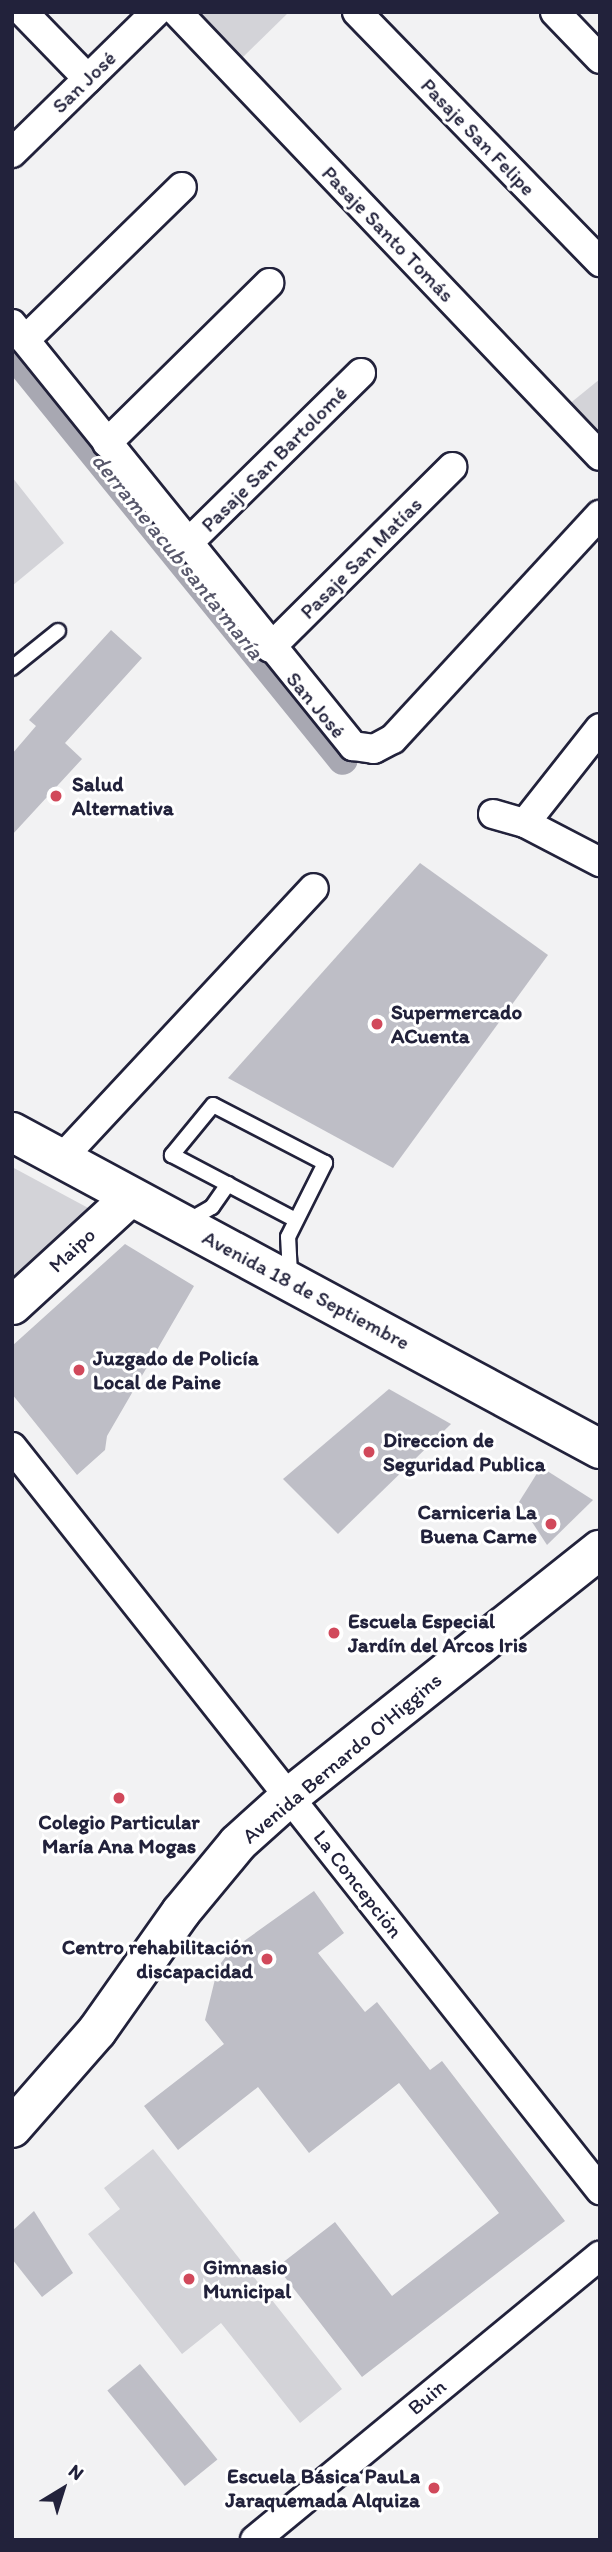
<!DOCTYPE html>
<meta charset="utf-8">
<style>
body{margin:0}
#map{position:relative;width:612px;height:2552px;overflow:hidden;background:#f2f2f3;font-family:Itim,sans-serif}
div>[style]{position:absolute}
.green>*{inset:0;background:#d3d3d8}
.canal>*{height:30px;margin:-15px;padding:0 15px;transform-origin:15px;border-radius:15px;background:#a8a8b2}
.building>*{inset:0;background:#bebec6;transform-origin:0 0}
.roads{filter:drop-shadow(2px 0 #22223b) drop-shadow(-2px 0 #22223b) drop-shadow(0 2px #22223b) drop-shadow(0 -2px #22223b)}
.service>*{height:14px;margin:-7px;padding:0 7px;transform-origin:7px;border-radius:7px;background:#fff}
.minor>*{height:28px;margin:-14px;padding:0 14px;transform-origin:14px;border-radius:14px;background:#fff}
.tertiary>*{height:37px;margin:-18.5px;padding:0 18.5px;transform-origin:18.5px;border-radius:18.5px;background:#fff}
.secondary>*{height:38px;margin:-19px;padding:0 19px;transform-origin:19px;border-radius:19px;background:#fff}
.primary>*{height:38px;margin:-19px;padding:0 19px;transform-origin:19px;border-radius:19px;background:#fff}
.dots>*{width:19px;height:19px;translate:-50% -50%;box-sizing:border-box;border:4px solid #fff;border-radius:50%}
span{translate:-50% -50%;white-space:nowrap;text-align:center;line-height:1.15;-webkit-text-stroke:6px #fff;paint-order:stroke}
.street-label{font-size:21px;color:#22223b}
.poi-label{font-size:21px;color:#22223b;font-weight:700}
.left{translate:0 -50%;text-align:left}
.right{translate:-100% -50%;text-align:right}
.water-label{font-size:23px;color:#58586b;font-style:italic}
.frame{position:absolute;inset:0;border:14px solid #22223b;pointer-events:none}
.north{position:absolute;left:28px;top:2454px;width:70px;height:70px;-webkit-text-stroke:5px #fff;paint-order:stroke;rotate:38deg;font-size:19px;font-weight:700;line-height:28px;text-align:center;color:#22223b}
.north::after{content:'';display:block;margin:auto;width:24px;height:32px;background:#22223b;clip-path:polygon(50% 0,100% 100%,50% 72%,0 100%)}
</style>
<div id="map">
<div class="green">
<div style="clip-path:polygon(197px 12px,289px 12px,242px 58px)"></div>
<div style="clip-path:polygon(600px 379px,600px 435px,568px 405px)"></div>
<div style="clip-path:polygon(12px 477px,64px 543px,12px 586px)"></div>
<div style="clip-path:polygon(12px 1167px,92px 1210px,12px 1282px)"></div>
<div style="clip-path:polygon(153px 2149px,342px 2389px,300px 2423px,221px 2323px,182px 2354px,88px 2234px,120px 2209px,104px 2188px)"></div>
</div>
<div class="canal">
<div style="left:12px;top:352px;width:525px;rotate:50.95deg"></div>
</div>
<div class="building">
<div style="clip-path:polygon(111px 630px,142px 658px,65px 743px,82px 759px,12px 835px,12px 754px,36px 726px,29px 720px)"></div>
<div style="clip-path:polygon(420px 863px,548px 955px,393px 1168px,228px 1078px)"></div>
<div style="clip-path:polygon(125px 1244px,194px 1286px,107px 1436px,105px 1450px,77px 1475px,12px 1394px,12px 1346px)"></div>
<div style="clip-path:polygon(389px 1389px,451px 1424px,338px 1534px,283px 1479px)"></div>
<div style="clip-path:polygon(541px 1467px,593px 1500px,547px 1545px,519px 1502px)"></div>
<div style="clip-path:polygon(314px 1891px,344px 1933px,318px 1953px,365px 2012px,377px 2002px,430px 2070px,442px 2061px,565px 2221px,362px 2377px,277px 2267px,335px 2222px,392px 2296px,499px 2213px,399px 2083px,309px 2153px,258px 2087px,178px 2150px,144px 2106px,224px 2044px,205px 2020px,218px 1967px,230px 1951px)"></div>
<div style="clip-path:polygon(34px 2211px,73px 2273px,42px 2297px,12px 2259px,12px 2231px)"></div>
<div style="left:140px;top:2364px;width:123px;height:42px;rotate:51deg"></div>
</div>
<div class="roads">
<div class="service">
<div style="left:12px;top:668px;width:59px;rotate:-38.8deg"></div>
<div style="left:186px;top:1222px;width:30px;rotate:-30deg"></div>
<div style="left:212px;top:1207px;width:28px;rotate:-55deg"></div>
<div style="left:290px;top:1274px;width:37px;rotate:-93deg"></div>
<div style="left:288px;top:1237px;width:83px;rotate:-63.4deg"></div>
<div style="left:325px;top:1163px;width:126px;rotate:-152.6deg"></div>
<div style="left:213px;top:1105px;width:65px;rotate:129.4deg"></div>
<div style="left:172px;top:1155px;width:140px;rotate:27.7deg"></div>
</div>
<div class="minor">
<div style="left:23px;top:12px;width:93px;rotate:45.9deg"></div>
<div style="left:177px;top:12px;width:613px;rotate:46.39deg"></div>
<div style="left:357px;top:12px;width:349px;rotate:45.8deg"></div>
<div style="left:555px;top:12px;width:65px;rotate:46.2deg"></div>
<div style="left:12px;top:153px;width:202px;rotate:-44.4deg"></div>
<div style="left:12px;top:324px;width:543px;rotate:51.06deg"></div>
<div style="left:353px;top:746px;width:21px;rotate:8deg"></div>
<div style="left:374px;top:749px;width:21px;rotate:-28deg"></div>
<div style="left:393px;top:739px;width:305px;rotate:-47.3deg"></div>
<div style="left:25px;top:340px;width:219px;rotate:-44.3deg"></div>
<div style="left:107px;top:443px;width:228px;rotate:-44.6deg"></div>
<div style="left:187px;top:544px;width:244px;rotate:-44.5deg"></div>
<div style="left:270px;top:648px;width:257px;rotate:-44.8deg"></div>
<div style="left:493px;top:814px;width:33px;rotate:16deg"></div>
<div style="left:525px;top:823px;width:85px;rotate:27.5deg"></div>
<div style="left:525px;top:823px;width:121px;rotate:-51.7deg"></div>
<div style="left:62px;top:1158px;width:369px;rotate:-47deg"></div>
<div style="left:12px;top:1447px;width:948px;rotate:51.64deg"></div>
<div style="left:255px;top:2540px;width:447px;rotate:-39.5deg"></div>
</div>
<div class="tertiary">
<div style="left:12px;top:1305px;width:161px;rotate:-42.5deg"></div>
</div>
<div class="secondary">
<div style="left:12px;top:2128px;width:129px;rotate:-48.8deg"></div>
<div style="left:97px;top:2031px;width:146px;rotate:-54.8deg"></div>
<div style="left:181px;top:1912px;width:89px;rotate:-50.4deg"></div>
<div style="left:238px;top:1843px;width:69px;rotate:-42deg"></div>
<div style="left:289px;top:1797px;width:397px;rotate:-38.5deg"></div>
</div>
<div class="primary">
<div style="left:12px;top:1132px;width:668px;rotate:28.33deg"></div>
</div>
</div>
<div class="dots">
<div style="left:56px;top:796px;background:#d1495b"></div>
<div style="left:377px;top:1024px;background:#d1495b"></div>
<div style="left:79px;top:1370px;background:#d1495b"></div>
<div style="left:369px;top:1452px;background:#d1495b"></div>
<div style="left:551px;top:1524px;background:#d1495b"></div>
<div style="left:334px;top:1633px;background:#d1495b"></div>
<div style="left:119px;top:1798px;background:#d1495b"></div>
<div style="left:267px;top:1959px;background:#d1495b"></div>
<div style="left:189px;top:2279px;background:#d1495b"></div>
<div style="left:434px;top:2488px;background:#d1495b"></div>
</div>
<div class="street-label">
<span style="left:84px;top:82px;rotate:-44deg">San José</span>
<span style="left:478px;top:137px;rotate:46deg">Pasaje San Felipe</span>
<span style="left:388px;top:234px;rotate:46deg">Pasaje Santo Tomás</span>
<span style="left:274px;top:459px;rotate:-45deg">Pasaje San Bartolomé</span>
<span style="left:361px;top:558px;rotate:-45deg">Pasaje San Matías</span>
<span style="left:316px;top:705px;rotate:50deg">San José</span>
<span style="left:72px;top:1250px;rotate:-43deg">Maipo</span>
<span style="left:306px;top:1290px;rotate:28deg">Avenida 18 de Septiembre</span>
<span style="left:342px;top:1758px;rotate:-40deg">Avenida Bernardo O'Higgins</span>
<span style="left:358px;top:1884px;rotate:52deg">La Concepción</span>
<span style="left:427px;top:2397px;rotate:-40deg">Buin</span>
</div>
<div class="poi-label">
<span class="left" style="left:72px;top:796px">Salud<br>Alternativa</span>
<span class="left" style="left:391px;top:1024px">Supermercado<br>ACuenta</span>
<span class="left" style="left:93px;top:1370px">Juzgado de Policía<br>Local de Paine</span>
<span class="left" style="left:383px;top:1452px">Direccion de<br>Seguridad Publica</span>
<span class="right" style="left:537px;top:1524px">Carniceria La<br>Buena Carne</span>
<span class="left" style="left:348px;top:1633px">Escuela Especial<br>Jardín del Arcos Iris</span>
<span style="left:119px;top:1834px">Colegio Particular<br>María Ana Mogas</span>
<span class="right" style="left:253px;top:1959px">Centro rehabilitación<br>discapacidad</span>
<span class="left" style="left:203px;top:2279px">Gimnasio<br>Municipal</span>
<span class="right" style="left:420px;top:2488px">Escuela Básica PauLa<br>Jaraquemada Alquiza</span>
</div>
<div class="water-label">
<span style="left:178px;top:556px;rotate:51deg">derrame acub santa maría</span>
</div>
<div class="frame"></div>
<div class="north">N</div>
</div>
